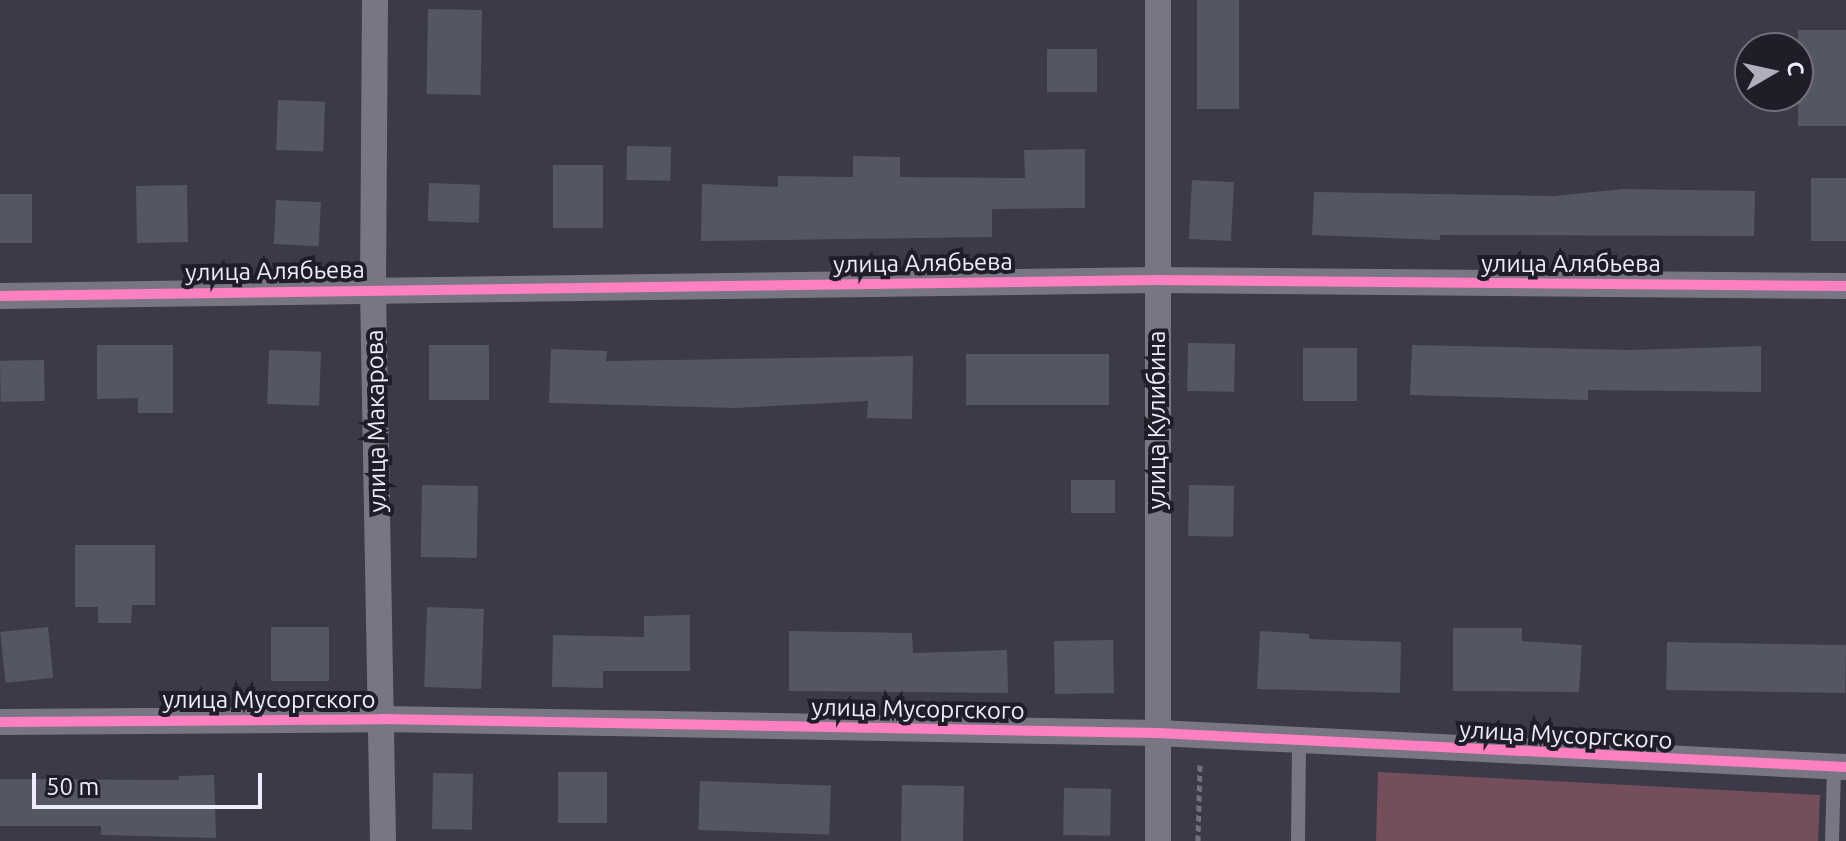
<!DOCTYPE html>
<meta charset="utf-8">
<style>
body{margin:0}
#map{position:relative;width:1846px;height:841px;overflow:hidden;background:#3c3948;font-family:Ubuntu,sans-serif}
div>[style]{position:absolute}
.green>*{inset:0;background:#744f5b}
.building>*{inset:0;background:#545663;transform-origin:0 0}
.path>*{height:5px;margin-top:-2.5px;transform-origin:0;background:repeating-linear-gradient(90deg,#73707c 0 6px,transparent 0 10px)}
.lane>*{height:14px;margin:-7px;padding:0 7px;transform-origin:7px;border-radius:7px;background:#787683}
.street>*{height:26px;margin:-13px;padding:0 13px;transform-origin:13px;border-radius:13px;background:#787683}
.cycleway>*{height:10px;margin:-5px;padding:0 5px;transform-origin:5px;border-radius:5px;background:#ff80c0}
span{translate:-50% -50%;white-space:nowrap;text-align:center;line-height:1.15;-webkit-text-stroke:8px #201d29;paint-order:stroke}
.street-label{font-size:24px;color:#eeebfc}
.north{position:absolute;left:1734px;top:32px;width:80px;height:80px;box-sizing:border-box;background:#201d29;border:2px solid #726f7d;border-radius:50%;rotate:81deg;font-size:22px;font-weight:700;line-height:32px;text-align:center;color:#eeebfc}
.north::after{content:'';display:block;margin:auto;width:28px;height:36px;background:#b0adbd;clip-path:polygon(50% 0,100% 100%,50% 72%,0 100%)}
.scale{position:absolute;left:32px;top:773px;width:230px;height:36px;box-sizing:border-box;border:4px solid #eeebfc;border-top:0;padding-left:10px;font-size:24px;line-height:28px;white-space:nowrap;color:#eeebfc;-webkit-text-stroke:6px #201d29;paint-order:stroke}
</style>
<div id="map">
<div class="green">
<div style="clip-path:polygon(1378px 772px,1820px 795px,1818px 841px,1376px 841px)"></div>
</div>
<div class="building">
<div style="left:1197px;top:0;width:42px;height:109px"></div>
<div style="left:428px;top:9px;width:54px;height:85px;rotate:1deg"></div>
<div style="left:1846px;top:30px;width:96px;height:48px;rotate:90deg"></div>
<div style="left:1047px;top:49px;width:50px;height:43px"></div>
<div style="left:278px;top:100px;width:47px;height:50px;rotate:2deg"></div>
<div style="left:627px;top:146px;width:44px;height:34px;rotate:1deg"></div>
<div style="clip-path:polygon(1085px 149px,1085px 208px,992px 209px,992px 237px,701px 241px,702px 184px,778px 187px,778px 176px,853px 177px,853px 156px,900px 157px,900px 177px,1025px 178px,1024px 150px)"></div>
<div style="left:553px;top:165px;width:50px;height:63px"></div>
<div style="left:1846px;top:178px;width:63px;height:35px;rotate:90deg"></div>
<div style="left:1192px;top:180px;width:42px;height:59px;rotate:3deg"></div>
<div style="left:429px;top:183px;width:51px;height:38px;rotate:2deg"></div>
<div style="left:187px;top:185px;width:57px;height:51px;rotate:89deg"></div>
<div style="clip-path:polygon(1623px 189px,1755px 191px,1754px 236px,1440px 235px,1440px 240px,1312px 235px,1314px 192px,1554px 196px)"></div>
<div style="left:0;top:194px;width:32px;height:49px"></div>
<div style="left:276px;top:200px;width:45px;height:44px;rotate:3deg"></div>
<div style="left:1188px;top:343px;width:47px;height:48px;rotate:1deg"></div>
<div style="clip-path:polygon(97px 345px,173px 345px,173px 413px,138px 413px,138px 398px,97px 399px)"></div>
<div style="left:429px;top:345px;width:60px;height:55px"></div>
<div style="clip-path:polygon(1412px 345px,1631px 350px,1761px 346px,1761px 392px,1588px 390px,1588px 400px,1410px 395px)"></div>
<div style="left:1303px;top:348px;width:54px;height:53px"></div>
<div style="clip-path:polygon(551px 349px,607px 351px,606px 361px,913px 356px,912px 419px,867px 418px,868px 401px,736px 408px,549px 403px)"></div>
<div style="left:269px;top:350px;width:52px;height:54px;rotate:2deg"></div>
<div style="left:1109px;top:354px;width:51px;height:143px;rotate:90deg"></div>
<div style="left:44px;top:360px;width:41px;height:44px;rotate:89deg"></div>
<div style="left:1071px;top:480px;width:44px;height:33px"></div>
<div style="left:422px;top:485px;width:56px;height:72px;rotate:1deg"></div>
<div style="left:1189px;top:485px;width:45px;height:51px;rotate:1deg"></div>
<div style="clip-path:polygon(75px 545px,155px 545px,155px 605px,132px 605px,131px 623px,98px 623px,98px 607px,75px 607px)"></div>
<div style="left:427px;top:607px;width:57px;height:80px;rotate:2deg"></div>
<div style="clip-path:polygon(690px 615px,690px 671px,603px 671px,603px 688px,552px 687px,553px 635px,644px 637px,644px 616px)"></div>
<div style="left:48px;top:627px;width:51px;height:48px;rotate:84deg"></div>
<div style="left:271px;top:627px;width:58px;height:54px"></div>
<div style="clip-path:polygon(1453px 628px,1522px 628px,1522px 641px,1582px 645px,1579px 692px,1453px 691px)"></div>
<div style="clip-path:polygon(789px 631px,912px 633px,913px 653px,1007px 650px,1008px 693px,789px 691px)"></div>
<div style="clip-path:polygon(1260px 631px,1309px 634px,1309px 639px,1401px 642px,1400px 693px,1257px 689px)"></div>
<div style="left:1113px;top:640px;width:53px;height:59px;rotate:89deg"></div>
<div style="left:1667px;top:642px;width:179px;height:48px;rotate:1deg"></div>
<div style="left:558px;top:772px;width:49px;height:51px"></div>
<div style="left:433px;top:773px;width:40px;height:56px;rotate:1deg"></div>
<div style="clip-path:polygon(214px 775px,216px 838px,101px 835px,101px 826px,0 826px,0 779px,179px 780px,179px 776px)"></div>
<div style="left:700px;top:781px;width:131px;height:49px;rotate:2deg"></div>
<div style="left:902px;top:785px;width:62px;height:56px;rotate:1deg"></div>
<div style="left:1064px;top:788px;width:47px;height:47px;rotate:1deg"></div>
</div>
<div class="path">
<div style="left:1198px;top:841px;width:79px;rotate:-88.5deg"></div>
</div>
<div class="lane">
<div style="left:1298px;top:841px;width:100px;rotate:-89.4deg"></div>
<div style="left:1832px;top:841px;width:71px;rotate:-88.4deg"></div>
</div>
<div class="street">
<div style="left:375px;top:0;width:290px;rotate:90.4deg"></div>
<div style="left:373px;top:290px;width:551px;rotate:88.96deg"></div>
<div style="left:1158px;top:0;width:841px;rotate:90deg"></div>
<div style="left:0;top:296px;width:1156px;rotate:-0.79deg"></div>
<div style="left:1156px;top:280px;width:690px;rotate:0.5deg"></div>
<div style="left:0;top:722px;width:382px;rotate:-0.4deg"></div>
<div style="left:382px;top:719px;width:776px;rotate:1.03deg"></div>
<div style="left:1158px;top:733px;width:689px;rotate:2.83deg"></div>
</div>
<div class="cycleway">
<div style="left:0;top:296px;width:1156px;rotate:-0.79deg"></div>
<div style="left:1156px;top:280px;width:690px;rotate:0.5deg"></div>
<div style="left:0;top:722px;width:382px;rotate:-0.4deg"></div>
<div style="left:382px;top:719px;width:776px;rotate:1.03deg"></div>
<div style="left:1158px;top:733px;width:689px;rotate:2.83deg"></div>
</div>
<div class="street-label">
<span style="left:923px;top:263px;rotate:-1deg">улица Алябьева</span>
<span style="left:1571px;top:264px">улица Алябьева</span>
<span style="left:275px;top:271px;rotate:-1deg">улица Алябьева</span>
<span style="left:1157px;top:420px;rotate:-90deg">улица Кулибина</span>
<span style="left:376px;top:421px;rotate:-91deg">улица Макарова</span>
<span style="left:269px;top:700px">улица Мусоргского</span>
<span style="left:918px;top:709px;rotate:1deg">улица Мусоргского</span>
<span style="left:1566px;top:735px;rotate:3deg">улица Мусоргского</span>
</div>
<div class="north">С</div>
<div class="scale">50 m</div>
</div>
